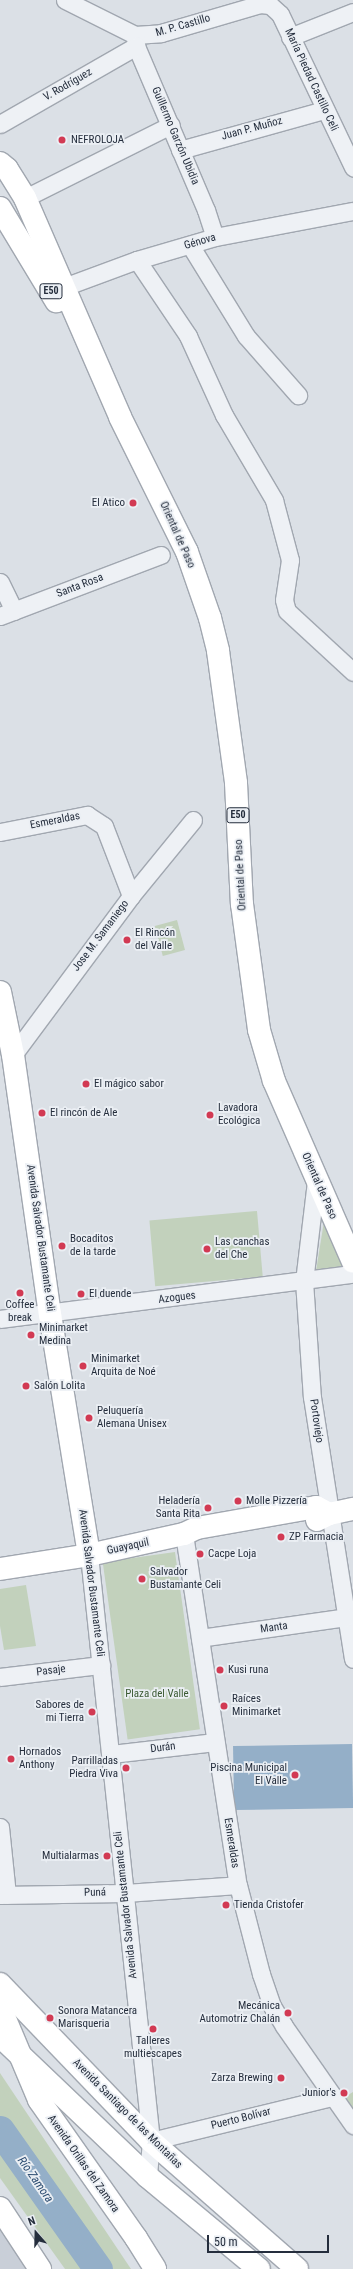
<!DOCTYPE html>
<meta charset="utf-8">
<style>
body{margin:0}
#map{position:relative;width:353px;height:2269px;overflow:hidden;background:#dbe0e6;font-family:"Roboto Condensed",sans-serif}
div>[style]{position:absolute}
.built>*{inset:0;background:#c9cfd8}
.green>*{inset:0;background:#c2d1bc;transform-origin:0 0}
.water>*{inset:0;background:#94afc8;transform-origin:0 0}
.river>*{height:29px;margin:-14.5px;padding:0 14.5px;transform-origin:14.5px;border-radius:14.5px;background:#94afc8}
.roads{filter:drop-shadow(1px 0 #a1a7b0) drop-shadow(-1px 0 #a1a7b0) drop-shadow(0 1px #a1a7b0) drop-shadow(0 -1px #a1a7b0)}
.minor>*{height:17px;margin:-8.5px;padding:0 8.5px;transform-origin:8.5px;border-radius:8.5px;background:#eef1f5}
.secondary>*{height:22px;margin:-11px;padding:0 11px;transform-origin:11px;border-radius:11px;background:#fff}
.primary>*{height:22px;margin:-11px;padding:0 11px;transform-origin:11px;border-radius:11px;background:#fff}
.trunk>*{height:22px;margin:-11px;padding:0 11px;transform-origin:11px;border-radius:11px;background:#fff}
.dots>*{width:11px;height:11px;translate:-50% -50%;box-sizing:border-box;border:2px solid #ebeff4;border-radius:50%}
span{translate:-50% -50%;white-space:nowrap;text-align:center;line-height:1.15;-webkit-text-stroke:3.5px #ebeff4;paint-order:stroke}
.shield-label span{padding:1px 3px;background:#ebeff4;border:1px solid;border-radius:3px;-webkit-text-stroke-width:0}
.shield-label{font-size:10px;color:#252e3d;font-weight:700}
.street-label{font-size:11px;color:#252e3d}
.poi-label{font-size:11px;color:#252e3d}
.left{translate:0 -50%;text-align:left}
.right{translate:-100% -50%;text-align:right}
.park-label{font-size:11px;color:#3a5932}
.water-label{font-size:12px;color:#2e4e72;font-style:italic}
.north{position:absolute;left:16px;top:2213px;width:40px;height:40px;-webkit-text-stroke:3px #ebeff4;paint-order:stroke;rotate:340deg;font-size:11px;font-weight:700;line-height:16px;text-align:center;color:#252e3d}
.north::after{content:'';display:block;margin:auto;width:14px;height:18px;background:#252e3d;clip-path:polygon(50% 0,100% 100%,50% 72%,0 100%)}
.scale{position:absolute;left:207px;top:2235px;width:122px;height:18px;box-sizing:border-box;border:2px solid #252e3d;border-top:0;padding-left:5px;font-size:12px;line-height:14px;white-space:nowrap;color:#252e3d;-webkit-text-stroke:3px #ebeff4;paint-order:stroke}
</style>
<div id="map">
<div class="built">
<div style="clip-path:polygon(0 2220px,33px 2269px,0 2269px)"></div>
</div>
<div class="green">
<div style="left:177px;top:920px;width:31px;height:23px;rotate:75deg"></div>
<div style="left:257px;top:1211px;width:66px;height:108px;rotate:85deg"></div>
<div style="clip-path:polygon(325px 1215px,346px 1268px,316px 1271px)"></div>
<div style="left:175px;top:1552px;width:179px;height:73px;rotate:82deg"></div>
<div style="clip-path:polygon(26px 1585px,36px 1646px,4px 1650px,0 1626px,0 1589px)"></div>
<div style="clip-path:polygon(0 2073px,131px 2269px,65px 2269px,0 2178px)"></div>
<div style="clip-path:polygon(353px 2092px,353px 2125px,336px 2102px)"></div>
</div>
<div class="water">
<div style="left:352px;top:1744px;width:64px;height:119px;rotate:89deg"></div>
</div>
<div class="river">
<div style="left:0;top:2130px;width:170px;rotate:54.8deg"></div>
</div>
<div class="roads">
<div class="minor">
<div style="left:65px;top:0;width:78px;rotate:26.6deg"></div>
<div style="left:135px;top:35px;width:26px;rotate:-4deg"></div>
<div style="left:161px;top:33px;width:103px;rotate:-16.3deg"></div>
<div style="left:260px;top:4px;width:10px;rotate:6deg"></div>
<div style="left:270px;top:5px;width:13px;rotate:42deg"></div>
<div style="left:280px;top:14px;width:170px;rotate:64.5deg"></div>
<div style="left:135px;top:35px;width:11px;rotate:85deg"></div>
<div style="left:136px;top:46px;width:178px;rotate:66.9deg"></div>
<div style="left:206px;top:210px;width:28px;rotate:72deg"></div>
<div style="left:290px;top:37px;width:68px;rotate:-21.6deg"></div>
<div style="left:0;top:124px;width:157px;rotate:-29.8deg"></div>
<div style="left:180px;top:150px;width:149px;rotate:-15.5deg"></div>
<div style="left:25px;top:198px;width:163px;rotate:-26.6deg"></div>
<div style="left:190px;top:245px;width:107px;rotate:58.4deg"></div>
<div style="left:246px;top:336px;width:79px;rotate:48.6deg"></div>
<div style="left:137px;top:260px;width:92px;rotate:56.1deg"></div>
<div style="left:188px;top:336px;width:87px;rotate:65.5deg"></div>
<div style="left:224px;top:415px;width:99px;rotate:59.5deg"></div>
<div style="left:274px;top:500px;width:62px;rotate:75.1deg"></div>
<div style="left:290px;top:560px;width:40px;rotate:98.5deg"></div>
<div style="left:284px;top:600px;width:11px;rotate:75deg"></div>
<div style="left:287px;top:611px;width:90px;rotate:42.7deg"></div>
<div style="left:53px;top:291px;width:90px;rotate:-20.3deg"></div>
<div style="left:137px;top:260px;width:81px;rotate:-16.4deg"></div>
<div style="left:215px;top:237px;width:140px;rotate:-10.7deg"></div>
<div style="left:0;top:582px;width:32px;rotate:64deg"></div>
<div style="left:0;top:616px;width:172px;rotate:-20.8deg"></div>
<div style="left:0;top:832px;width:89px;rotate:-11.1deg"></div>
<div style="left:87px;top:815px;width:20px;rotate:33deg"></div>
<div style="left:104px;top:826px;width:75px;rotate:68.9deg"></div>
<div style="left:13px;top:1055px;width:198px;rotate:-53.4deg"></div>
<div style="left:131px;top:896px;width:98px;rotate:-50.8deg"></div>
<div style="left:316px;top:1181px;width:101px;rotate:96.8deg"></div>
<div style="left:304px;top:1281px;width:116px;rotate:86.1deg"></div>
<div style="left:312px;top:1397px;width:265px;rotate:81.1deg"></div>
<div style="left:0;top:1319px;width:356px;rotate:-7.3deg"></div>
<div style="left:184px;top:1534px;width:355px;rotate:81.3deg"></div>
<div style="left:238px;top:1885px;width:92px;rotate:75.5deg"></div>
<div style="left:261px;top:1974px;width:34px;rotate:71deg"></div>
<div style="left:272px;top:2006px;width:23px;rotate:59deg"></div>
<div style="left:284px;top:2026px;width:121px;rotate:55.1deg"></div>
<div style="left:89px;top:1555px;width:589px;rotate:83.96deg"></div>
<div style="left:151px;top:2141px;width:36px;rotate:95deg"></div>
<div style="left:200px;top:1638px;width:148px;rotate:-8.1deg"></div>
<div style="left:0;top:1677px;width:102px;rotate:-6.8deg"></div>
<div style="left:111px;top:1754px;width:105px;rotate:-6.6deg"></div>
<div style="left:0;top:1827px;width:68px;rotate:84.1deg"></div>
<div style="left:0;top:1895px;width:125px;rotate:-0.9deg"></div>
<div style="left:125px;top:1893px;width:113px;rotate:-4deg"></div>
<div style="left:151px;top:2141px;width:186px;rotate:-13.7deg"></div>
</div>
<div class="secondary">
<div style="left:0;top:992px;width:64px;rotate:78.3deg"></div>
<div style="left:13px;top:1055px;width:262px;rotate:81.9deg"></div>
<div style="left:50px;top:1314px;width:244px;rotate:80.8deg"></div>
<div style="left:317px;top:1520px;width:13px;rotate:-27deg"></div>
<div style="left:329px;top:1514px;width:25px;rotate:-12deg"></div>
<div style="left:0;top:1569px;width:90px;rotate:-8.9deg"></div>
<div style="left:89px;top:1555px;width:97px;rotate:-12.5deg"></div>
<div style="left:184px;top:1534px;width:14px;rotate:-25deg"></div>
<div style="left:197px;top:1528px;width:121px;rotate:-10deg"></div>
<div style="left:316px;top:1507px;width:15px;rotate:28deg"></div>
<div style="left:0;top:1984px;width:218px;rotate:46.1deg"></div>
<div style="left:151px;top:2141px;width:194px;rotate:41.2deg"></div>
<div style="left:0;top:2036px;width:204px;rotate:43.6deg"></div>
<div style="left:148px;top:2177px;width:144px;rotate:39.7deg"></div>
</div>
<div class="primary">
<div style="left:0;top:2007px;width:101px;rotate:67.2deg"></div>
<div style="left:39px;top:2100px;width:169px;rotate:54.9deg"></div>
<div style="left:136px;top:2238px;width:36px;rotate:58deg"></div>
<div style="left:0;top:2208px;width:73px;rotate:56.7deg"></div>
</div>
<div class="trunk">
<div style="left:0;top:163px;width:9px;rotate:41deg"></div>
<div style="left:7px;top:169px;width:34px;rotate:58deg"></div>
<div style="left:25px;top:198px;width:239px;rotate:66.5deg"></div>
<div style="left:120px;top:417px;width:151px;rotate:63.6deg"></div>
<div style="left:187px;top:552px;width:70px;rotate:70.8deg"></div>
<div style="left:210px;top:618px;width:34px;rotate:76deg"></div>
<div style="left:218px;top:651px;width:133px;rotate:82.2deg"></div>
<div style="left:236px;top:783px;width:121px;rotate:87.2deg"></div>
<div style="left:242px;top:904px;width:127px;rotate:82.3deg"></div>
<div style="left:259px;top:1030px;width:53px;rotate:73.6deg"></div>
<div style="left:274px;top:1081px;width:197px;rotate:66.4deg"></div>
<div style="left:0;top:208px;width:109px;rotate:58.9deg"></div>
</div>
</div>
<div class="dots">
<div style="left:62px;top:140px;background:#d23a53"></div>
<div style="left:133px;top:503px;background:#d23a53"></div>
<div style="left:127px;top:940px;background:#d23a53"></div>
<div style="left:86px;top:1084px;background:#d23a53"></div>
<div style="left:42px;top:1113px;background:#d23a53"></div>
<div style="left:210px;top:1115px;background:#d23a53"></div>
<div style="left:62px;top:1246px;background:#d23a53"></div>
<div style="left:207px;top:1249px;background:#d23a53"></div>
<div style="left:20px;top:1293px;background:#d23a53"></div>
<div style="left:81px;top:1294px;background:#d23a53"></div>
<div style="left:31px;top:1335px;background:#d23a53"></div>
<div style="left:83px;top:1366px;background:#d23a53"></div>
<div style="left:26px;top:1386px;background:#d23a53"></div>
<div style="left:89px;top:1418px;background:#d23a53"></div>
<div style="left:238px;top:1501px;background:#d23a53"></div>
<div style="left:208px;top:1508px;background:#d23a53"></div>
<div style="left:281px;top:1537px;background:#d23a53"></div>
<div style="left:200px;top:1554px;background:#d23a53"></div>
<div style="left:142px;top:1579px;background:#d23a53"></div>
<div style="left:220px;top:1670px;background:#d23a53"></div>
<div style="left:224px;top:1706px;background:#d23a53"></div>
<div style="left:92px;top:1712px;background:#d23a53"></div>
<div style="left:11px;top:1759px;background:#d23a53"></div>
<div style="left:126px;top:1768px;background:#d23a53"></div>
<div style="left:295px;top:1775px;background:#d23a53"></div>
<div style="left:107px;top:1856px;background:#d23a53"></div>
<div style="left:226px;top:1905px;background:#d23a53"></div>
<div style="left:288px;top:2013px;background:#d23a53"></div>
<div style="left:50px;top:2018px;background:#d23a53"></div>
<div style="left:153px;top:2029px;background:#d23a53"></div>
<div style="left:281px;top:2078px;background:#d23a53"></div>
<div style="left:344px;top:2093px;background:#d23a53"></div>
</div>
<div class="shield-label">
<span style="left:51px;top:291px">E50</span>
<span style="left:238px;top:815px">E50</span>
</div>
<div class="street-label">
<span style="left:183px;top:26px;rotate:-16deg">M. P. Castillo</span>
<span style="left:311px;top:80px;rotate:65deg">María Piedad Castillo Celi</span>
<span style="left:68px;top:85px;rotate:-30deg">V. Rodríguez</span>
<span style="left:252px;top:129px;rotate:-15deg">Juan P. Muñoz</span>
<span style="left:175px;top:136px;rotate:67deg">Guillermo Garzón Ubidia</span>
<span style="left:200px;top:242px;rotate:-16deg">Génova</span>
<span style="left:177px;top:535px;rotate:66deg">Oriental de Paso</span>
<span style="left:80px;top:586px;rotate:-21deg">Santa Rosa</span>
<span style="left:55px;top:821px;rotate:-11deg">Esmeraldas</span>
<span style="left:241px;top:875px;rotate:-93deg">Oriental de Paso</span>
<span style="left:101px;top:936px;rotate:-53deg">Jose M. Samaniego</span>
<span style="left:319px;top:1186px;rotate:66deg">Oriental de Paso</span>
<span style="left:40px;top:1238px;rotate:82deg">Avenida Salvador Bustamante Celi</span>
<span style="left:177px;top:1298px;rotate:-7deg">Azogues</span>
<span style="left:316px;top:1421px;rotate:82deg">Portoviejo</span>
<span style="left:128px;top:1547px;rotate:-12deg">Guayaquil</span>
<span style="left:91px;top:1583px;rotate:83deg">Avenida Salvador Bustamante Celi</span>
<span style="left:274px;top:1628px;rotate:-8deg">Manta</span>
<span style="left:51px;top:1671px;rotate:-7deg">Pasaje</span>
<span style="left:163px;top:1748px;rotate:-7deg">Durán</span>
<span style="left:231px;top:1843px;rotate:81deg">Esmeraldas</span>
<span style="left:95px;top:1893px;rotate:-1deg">Puná</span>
<span style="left:126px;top:1905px;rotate:-96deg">Avenida Salvador Bustamante Celi</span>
<span style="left:127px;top:2114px;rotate:45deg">Avenida Santiago de las Montañas</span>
<span style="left:241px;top:2119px;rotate:-14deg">Puerto Bolívar</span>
<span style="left:83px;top:2164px;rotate:55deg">Avenida Orillas del Zamora</span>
</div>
<div class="poi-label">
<span class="left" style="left:71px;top:140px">NEFROLOJA</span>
<span class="right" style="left:125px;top:503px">El Atico</span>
<span class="left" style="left:135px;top:940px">El Rincón<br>del Valle</span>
<span class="left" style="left:94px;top:1084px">El mágico sabor</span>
<span class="left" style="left:218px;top:1115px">Lavadora<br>Ecológica</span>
<span class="left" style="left:50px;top:1113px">El rincón de Ale</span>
<span class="left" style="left:70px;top:1246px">Bocaditos<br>de la tarde</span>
<span class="left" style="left:215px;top:1249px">Las canchas<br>del Che</span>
<span class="left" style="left:89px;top:1294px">El duende</span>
<span style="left:20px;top:1312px">Coffee<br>break</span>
<span class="left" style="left:39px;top:1335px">Minimarket<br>Medina</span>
<span class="left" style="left:91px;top:1366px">Minimarket<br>Arquita de Noé</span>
<span class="left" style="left:34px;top:1386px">Salón Lolita</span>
<span class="left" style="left:97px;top:1418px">Peluquería<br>Alemana Unisex</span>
<span class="left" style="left:246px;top:1501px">Molle Pizzería</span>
<span class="right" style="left:200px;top:1508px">Heladería<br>Santa Rita</span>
<span class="left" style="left:289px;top:1537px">ZP Farmacia</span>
<span class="left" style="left:208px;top:1554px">Cacpe Loja</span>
<span class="left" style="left:150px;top:1579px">Salvador<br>Bustamante Celi</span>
<span class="left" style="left:228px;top:1670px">Kusi runa</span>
<span class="left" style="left:232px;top:1706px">Raíces<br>Minimarket</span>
<span class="right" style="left:84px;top:1712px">Sabores de<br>mi Tierra</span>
<span class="left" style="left:19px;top:1759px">Hornados<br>Anthony</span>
<span class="right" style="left:118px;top:1768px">Parrilladas<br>Piedra Viva</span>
<span class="right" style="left:287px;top:1775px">Piscina Municipal<br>El Valle</span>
<span class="right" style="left:99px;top:1856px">Multialarmas</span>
<span class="left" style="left:234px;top:1905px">Tienda Cristofer</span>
<span class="right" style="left:280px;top:2013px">Mecánica<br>Automotriz Chalán</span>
<span class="left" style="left:58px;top:2018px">Sonora Matancera<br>Marisqueria</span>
<span style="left:153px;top:2048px">Talleres<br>multiescapes</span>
<span class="right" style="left:273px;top:2078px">Zarza Brewing</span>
<span class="right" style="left:336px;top:2093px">Junior's</span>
</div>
<div class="park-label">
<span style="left:157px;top:1694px">Plaza del Valle</span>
</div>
<div class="water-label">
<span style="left:35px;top:2180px;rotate:55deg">Río Zamora</span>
</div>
<div class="north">N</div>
<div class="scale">50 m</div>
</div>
